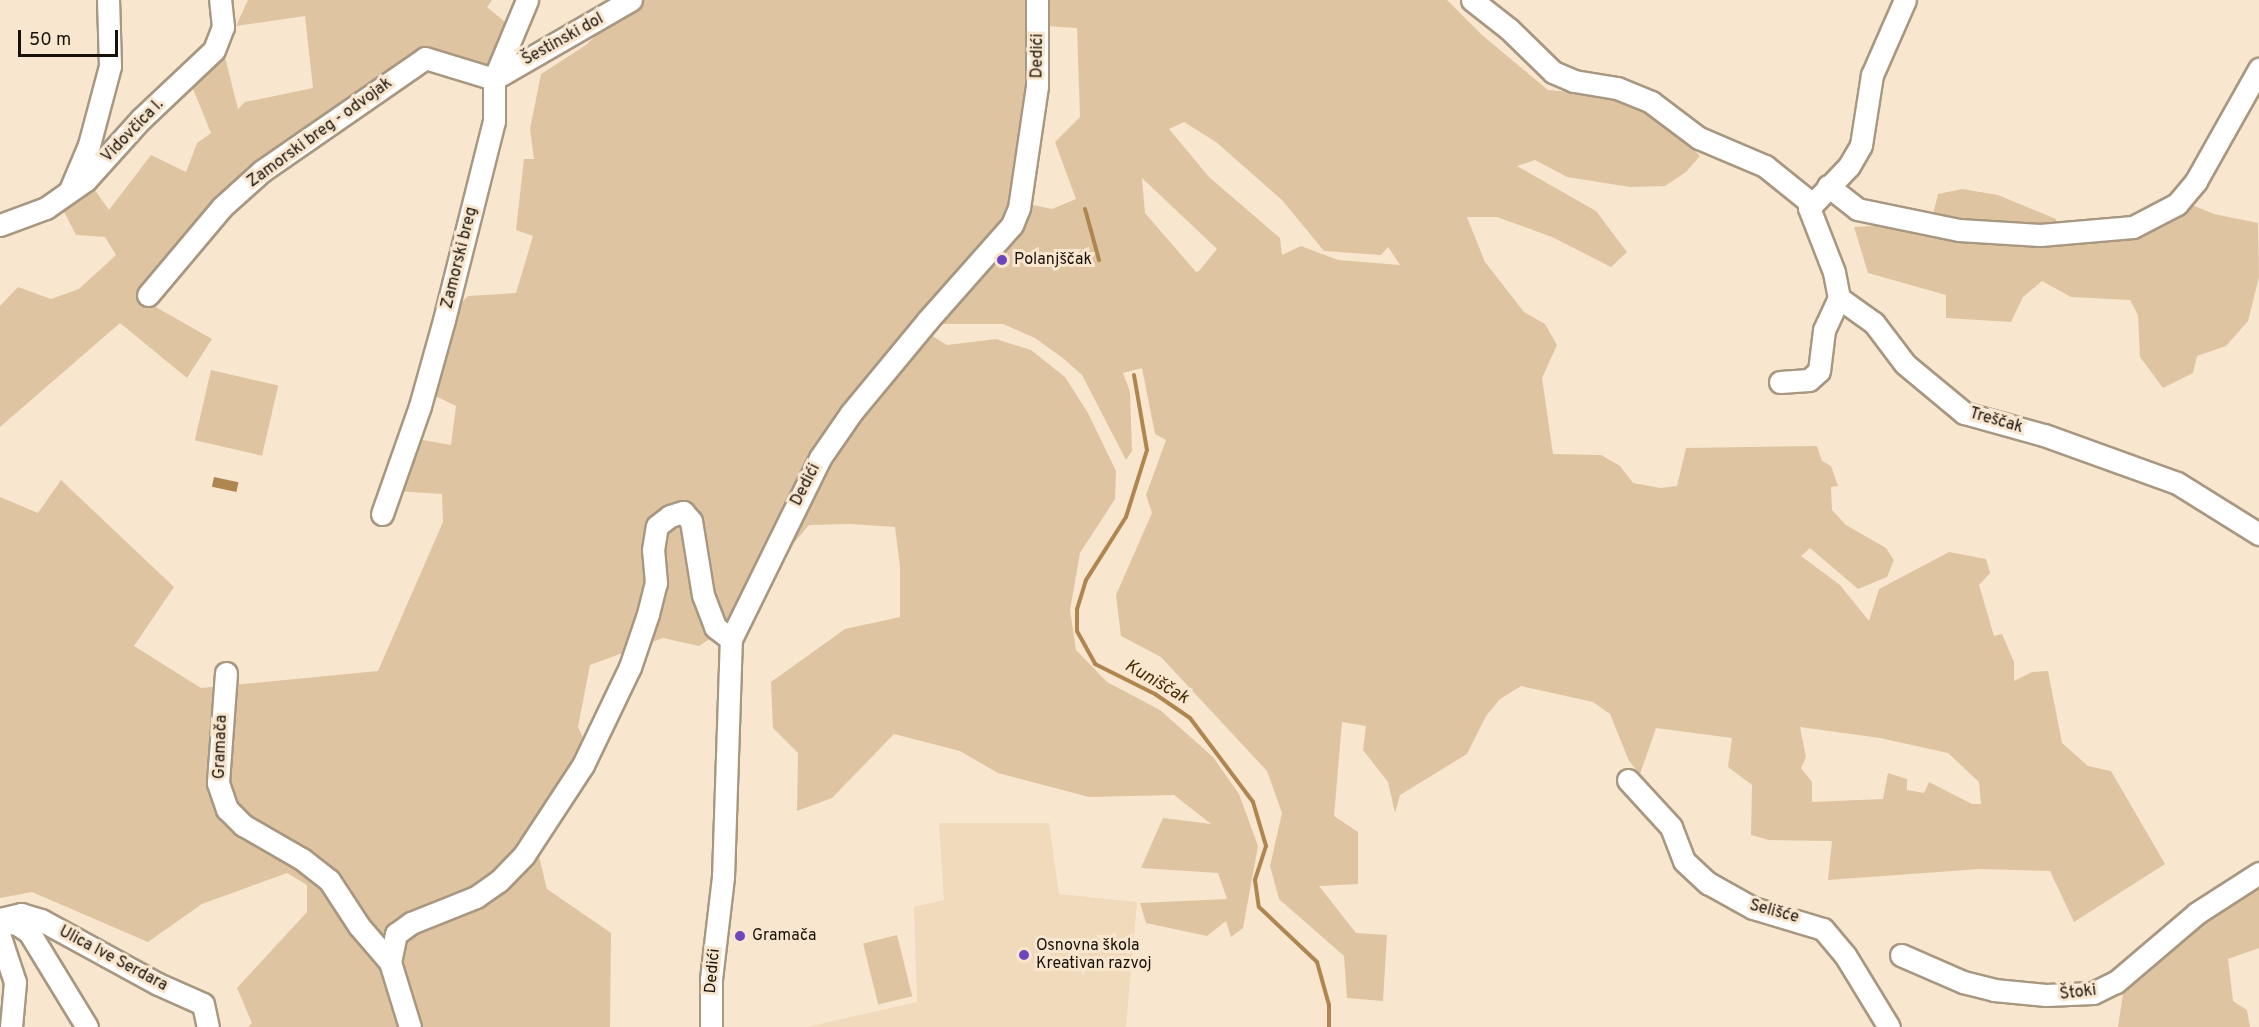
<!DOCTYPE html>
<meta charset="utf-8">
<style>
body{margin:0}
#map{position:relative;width:2259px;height:1027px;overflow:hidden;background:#f9e6cf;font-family:Overpass,sans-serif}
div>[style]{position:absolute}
.built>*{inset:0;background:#f1d9bc}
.green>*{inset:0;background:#dfc4a1;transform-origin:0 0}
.water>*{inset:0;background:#af8650;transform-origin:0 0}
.stream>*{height:4px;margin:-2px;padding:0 2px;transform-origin:2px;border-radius:2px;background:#af8650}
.roads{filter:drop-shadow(2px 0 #a89781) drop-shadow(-2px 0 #a89781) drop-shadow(0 2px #a89781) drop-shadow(0 -2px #a89781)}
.minor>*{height:21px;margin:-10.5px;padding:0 10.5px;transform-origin:10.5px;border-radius:10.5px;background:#fff}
.dots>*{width:16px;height:16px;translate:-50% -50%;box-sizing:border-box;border:3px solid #f9e6cf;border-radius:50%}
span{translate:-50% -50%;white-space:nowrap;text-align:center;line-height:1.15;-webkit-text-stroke:6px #f9e6cf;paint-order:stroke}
.street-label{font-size:16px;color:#171109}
.poi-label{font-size:16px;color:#171109}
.left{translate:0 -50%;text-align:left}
.water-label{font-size:18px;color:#472b00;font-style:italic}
.scale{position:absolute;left:18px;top:30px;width:100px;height:27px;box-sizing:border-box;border:3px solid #171109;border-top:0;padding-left:8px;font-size:18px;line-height:21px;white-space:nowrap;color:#171109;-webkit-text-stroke:4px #f9e6cf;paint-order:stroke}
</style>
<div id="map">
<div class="built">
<div style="clip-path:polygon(939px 823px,1049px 823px,1059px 894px,1137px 902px,1126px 1027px,807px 1027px,917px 1002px,914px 907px,944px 900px)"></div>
</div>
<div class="green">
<div style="clip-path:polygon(248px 0,492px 0,487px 7px,510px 26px,492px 73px,425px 52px,253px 173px,147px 302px,212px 339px,187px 378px,120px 323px,0 427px,0 306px,18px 287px,51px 299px,79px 289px,116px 255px,105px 237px,76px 235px,60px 204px,90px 183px,109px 210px,151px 155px,186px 172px,197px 143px,211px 133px,189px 79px,222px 45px,238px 109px,245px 102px,313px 88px,305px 16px,236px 26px)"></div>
<div style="clip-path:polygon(633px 0,1031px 0,1034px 72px,1008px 216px,907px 328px,929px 334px,947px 345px,996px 339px,1031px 350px,1065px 377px,1088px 413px,1116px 471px,1115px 499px,1080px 553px,1070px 610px,1076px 650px,1107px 682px,1160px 710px,1213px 757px,1239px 794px,1258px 846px,1243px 928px,1231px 937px,1226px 921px,1207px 936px,1146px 923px,1140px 903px,1227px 899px,1218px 873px,1141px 868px,1163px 818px,1211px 824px,1174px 795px,1089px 797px,998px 773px,960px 751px,894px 734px,832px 798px,797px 811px,798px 753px,773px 728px,771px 682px,845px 629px,900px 617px,900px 567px,895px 527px,851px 524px,809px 525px,780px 559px,758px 607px,699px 646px,663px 638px,590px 665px,578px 727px,593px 759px,532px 828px,547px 889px,611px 933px,610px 1027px,248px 1027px,252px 1023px,237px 988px,307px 912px,307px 885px,287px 873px,202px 904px,148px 942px,32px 892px,0 898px,0 497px,38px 513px,61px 480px,174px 587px,134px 646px,201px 688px,378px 671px,443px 522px,442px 494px,395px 491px,412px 438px,451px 445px,456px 406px,429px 393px,449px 316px,468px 296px,516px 293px,533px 236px,516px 230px,524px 159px,534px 159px,530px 129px,541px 74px,586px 45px)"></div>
<div style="clip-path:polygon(evenodd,1046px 0,1447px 0,1482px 35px,1548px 90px,1611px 95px,1661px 115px,1700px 156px,1686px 172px,1665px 186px,1630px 187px,1567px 177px,1535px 160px,1517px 166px,1596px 211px,1627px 252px,1611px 267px,1552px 237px,1497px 217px,1467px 217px,1485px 262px,1524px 312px,1545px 324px,1557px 345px,1542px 378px,1553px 454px,1601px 455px,1620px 466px,1633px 483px,1661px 488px,1677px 486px,1686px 448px,1817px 446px,1822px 461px,1831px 466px,1838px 486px,1831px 487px,1832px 510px,1846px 525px,1886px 548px,1894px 560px,1887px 577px,1858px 589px,1810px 548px,1801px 556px,1840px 585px,1869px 621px,1879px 589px,1949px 552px,1986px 559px,1990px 573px,1979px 585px,1994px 636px,2002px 634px,2014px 662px,2014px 681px,2032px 672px,2048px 671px,2062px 743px,2088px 766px,2111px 771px,2165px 864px,2074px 922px,2050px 871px,1980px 869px,1828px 880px,1832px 841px,1769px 840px,1751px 835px,1752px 785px,1728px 767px,1732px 738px,1656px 728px,1640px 774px,1629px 761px,1610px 714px,1593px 702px,1521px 686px,1500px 699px,1486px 716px,1467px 754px,1400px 795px,1395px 813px,1388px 782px,1363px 750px,1366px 726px,1342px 722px,1334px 816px,1358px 832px,1358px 884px,1319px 886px,1356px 933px,1387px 935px,1383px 1001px,1347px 998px,1344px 956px,1279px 899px,1270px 866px,1282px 813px,1267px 771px,1161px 657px,1121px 636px,1116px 595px,1152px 513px,1146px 495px,1166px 440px,1155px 434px,1142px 368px,1123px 373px,1130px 392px,1132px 451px,1126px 460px,1082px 375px,1064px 359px,1035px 338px,1003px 324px,939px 324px,939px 316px,1028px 204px,1052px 209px,1076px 199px,1055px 142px,1080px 117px,1077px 28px,1045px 26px,1046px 0,1184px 122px,1216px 142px,1282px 200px,1324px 251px,1381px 255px,1388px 247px,1400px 265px,1338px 260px,1301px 246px,1282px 255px,1280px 238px,1209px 177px,1169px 129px,1184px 122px,1046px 0,1142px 178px,1217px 249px,1199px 271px,1196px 272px,1145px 213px,1142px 178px,1046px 0,1800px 727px,1880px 738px,1948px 753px,1979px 782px,1981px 804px,1972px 804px,1929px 782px,1924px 793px,1907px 790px,1907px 779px,1888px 773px,1883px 799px,1812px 802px,1812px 782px,1801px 768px,1806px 757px,1800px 727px)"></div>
<div style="clip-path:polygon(1962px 189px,1998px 195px,2056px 219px,2054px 240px,2185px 202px,2214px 214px,2258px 223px,2259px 277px,2248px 321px,2226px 346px,2197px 356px,2193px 373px,2163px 388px,2140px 357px,2138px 315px,2130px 300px,2071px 297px,2042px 281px,2023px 297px,2011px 322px,1946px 318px,1946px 295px,1868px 273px,1854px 227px,1931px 223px,1938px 194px)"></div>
<div style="left:211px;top:370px;width:69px;height:72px;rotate:13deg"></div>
<div style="clip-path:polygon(2259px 883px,2259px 948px,2228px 959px,2233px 1001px,2247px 1010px,2250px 1027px,2118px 1027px,2123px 994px,2192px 929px)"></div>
<div style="left:897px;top:935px;width:63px;height:35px;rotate:76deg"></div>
</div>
<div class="water">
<div style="left:214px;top:477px;width:25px;height:10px;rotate:12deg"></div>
</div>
<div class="stream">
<div style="left:1085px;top:209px;width:53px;rotate:74.6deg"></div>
<div style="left:1134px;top:375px;width:76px;rotate:80.2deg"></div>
<div style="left:1147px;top:450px;width:70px;rotate:107.4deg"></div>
<div style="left:1126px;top:517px;width:75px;rotate:122.4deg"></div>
<div style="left:1086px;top:580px;width:30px;rotate:107deg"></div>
<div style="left:1077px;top:609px;width:22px;rotate:90deg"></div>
<div style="left:1077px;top:631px;width:38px;rotate:61deg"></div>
<div style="left:1095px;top:664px;width:67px;rotate:26.6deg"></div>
<div style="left:1155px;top:694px;width:42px;rotate:34.4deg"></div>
<div style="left:1190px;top:718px;width:105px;rotate:53.1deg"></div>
<div style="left:1253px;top:802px;width:46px;rotate:73.5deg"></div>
<div style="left:1266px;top:846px;width:36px;rotate:108deg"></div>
<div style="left:1255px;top:880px;width:27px;rotate:82deg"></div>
<div style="left:1259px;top:907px;width:80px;rotate:43.5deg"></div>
<div style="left:1317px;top:962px;width:45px;rotate:74.4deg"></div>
<div style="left:1329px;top:1005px;width:22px;rotate:90deg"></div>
</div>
<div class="roads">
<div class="minor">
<div style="left:1472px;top:0;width:47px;rotate:38.1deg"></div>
<div style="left:1509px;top:29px;width:62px;rotate:44.3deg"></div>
<div style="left:1553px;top:72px;width:23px;rotate:23deg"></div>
<div style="left:1574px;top:81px;width:44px;rotate:9.2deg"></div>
<div style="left:1617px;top:88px;width:37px;rotate:22deg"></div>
<div style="left:1651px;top:102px;width:60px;rotate:36.9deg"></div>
<div style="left:1699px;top:138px;width:72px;rotate:23deg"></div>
<div style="left:1765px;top:166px;width:59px;rotate:38.8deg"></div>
<div style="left:1828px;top:186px;width:37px;rotate:38deg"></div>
<div style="left:1857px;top:209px;width:104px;rotate:11.6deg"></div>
<div style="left:1959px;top:230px;width:81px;rotate:3.5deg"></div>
<div style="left:2040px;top:235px;width:93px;rotate:-4.9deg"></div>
<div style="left:2133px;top:227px;width:50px;rotate:-27.6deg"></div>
<div style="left:2177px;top:204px;width:30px;rotate:-50deg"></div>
<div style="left:2196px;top:181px;width:129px;rotate:-60.6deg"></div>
<div style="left:70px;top:190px;width:49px;rotate:-67.1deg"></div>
<div style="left:89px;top:145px;width:82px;rotate:-75.1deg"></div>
<div style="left:110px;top:66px;width:66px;rotate:-91.7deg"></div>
<div style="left:0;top:225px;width:49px;rotate:-20.3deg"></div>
<div style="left:46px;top:208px;width:49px;rotate:-35deg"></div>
<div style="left:86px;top:180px;width:82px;rotate:-48deg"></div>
<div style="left:141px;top:119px;width:100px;rotate:-43.4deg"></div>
<div style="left:214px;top:50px;width:25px;rotate:-69deg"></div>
<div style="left:223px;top:27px;width:27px;rotate:-96deg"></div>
<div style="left:148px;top:295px;width:115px;rotate:-49.9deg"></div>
<div style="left:222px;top:207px;width:54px;rotate:-42deg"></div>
<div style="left:262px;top:171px;width:198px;rotate:-34.7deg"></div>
<div style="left:425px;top:58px;width:72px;rotate:16.9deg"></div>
<div style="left:494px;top:79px;width:158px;rotate:-30deg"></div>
<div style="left:1839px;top:298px;width:26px;rotate:-101deg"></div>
<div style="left:1834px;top:272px;width:69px;rotate:-111.3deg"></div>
<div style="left:1809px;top:208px;width:58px;rotate:-46.4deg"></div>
<div style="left:1849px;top:166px;width:24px;rotate:-60deg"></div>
<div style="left:1861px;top:145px;width:71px;rotate:-81.1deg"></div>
<div style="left:1872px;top:75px;width:82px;rotate:-66.3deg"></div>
<div style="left:1780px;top:382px;width:29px;rotate:-4deg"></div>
<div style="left:1809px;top:380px;width:13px;rotate:-42deg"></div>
<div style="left:1819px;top:371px;width:41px;rotate:-83deg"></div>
<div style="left:1824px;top:330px;width:35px;rotate:-65deg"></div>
<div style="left:1839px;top:298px;width:43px;rotate:35.5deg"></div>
<div style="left:1874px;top:323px;width:51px;rotate:52.9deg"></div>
<div style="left:1905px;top:364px;width:77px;rotate:39.7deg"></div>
<div style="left:1964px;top:413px;width:83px;rotate:15.4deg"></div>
<div style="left:2044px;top:435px;width:141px;rotate:19.8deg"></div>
<div style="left:2177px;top:483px;width:97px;rotate:31.9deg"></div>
<div style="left:382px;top:514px;width:114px;rotate:-70.6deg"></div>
<div style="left:420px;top:406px;width:89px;rotate:-74.4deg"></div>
<div style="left:444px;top:320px;width:205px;rotate:-75.9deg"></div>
<div style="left:494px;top:121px;width:42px;rotate:-90deg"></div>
<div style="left:494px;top:79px;width:86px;rotate:-67.3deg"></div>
<div style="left:226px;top:673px;width:110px;rotate:94.2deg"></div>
<div style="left:218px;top:783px;width:28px;rotate:71deg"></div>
<div style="left:227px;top:809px;width:23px;rotate:45deg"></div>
<div style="left:243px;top:825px;width:68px;rotate:30deg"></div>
<div style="left:302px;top:859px;width:34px;rotate:38deg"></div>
<div style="left:329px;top:880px;width:55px;rotate:56.9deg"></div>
<div style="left:359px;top:926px;width:48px;rotate:49.3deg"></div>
<div style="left:390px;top:962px;width:68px;rotate:72.9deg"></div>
<div style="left:1628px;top:780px;width:64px;rotate:47.5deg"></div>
<div style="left:1671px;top:827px;width:36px;rotate:69deg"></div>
<div style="left:1684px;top:861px;width:33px;rotate:43deg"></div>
<div style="left:1708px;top:883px;width:51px;rotate:29.1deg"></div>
<div style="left:1753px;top:908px;width:73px;rotate:16.7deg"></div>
<div style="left:1823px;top:929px;width:34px;rotate:50deg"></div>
<div style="left:1845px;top:955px;width:84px;rotate:58.6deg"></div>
<div style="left:0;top:919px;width:22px;rotate:-13deg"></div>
<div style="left:21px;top:914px;width:21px;rotate:17deg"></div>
<div style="left:41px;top:920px;width:133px;rotate:28.7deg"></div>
<div style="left:158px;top:984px;width:49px;rotate:24deg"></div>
<div style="left:203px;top:1004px;width:24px;rotate:78deg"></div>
<div style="left:1px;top:922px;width:16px;rotate:7deg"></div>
<div style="left:17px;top:924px;width:14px;rotate:34deg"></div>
<div style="left:29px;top:932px;width:111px;rotate:58.6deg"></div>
<div style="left:0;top:937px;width:47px;rotate:71.6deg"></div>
<div style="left:15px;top:982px;width:45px;rotate:95.1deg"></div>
<div style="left:1901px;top:955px;width:68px;rotate:23.5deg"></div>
<div style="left:1963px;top:982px;width:32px;rotate:14deg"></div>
<div style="left:1994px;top:990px;width:52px;rotate:5.5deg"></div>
<div style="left:2046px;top:995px;width:47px;rotate:-2.4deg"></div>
<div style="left:2093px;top:993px;width:25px;rotate:-26deg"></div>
<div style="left:2116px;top:982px;width:106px;rotate:-40.4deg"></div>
<div style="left:2197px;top:913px;width:74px;rotate:-32.8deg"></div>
<div style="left:390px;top:962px;width:29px;rotate:-78deg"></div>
<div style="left:396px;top:934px;width:19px;rotate:-36deg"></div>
<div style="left:411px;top:923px;width:70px;rotate:-21.8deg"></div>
<div style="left:476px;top:897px;width:28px;rotate:-35deg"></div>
<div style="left:499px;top:881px;width:36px;rotate:-46deg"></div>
<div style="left:524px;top:855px;width:108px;rotate:-56.8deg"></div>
<div style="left:583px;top:765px;width:109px;rotate:-64.4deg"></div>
<div style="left:630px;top:667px;width:56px;rotate:-71.2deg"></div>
<div style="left:648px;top:614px;width:32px;rotate:-76deg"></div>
<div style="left:656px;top:583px;width:33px;rotate:-95deg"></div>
<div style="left:653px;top:550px;width:24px;rotate:-81deg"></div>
<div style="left:657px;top:526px;width:16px;rotate:-38deg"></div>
<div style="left:670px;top:516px;width:14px;rotate:-17deg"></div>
<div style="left:683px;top:512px;width:12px;rotate:48deg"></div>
<div style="left:691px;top:521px;width:75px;rotate:80.8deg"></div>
<div style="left:703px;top:595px;width:34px;rotate:69deg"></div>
<div style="left:715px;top:627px;width:20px;rotate:37deg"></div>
<div style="left:711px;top:1027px;width:48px;rotate:-90deg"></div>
<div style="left:711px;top:979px;width:103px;rotate:-83.3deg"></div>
<div style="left:723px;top:877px;width:238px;rotate:-88.1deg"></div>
<div style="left:731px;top:639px;width:202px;rotate:-63.8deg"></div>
<div style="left:820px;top:458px;width:55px;rotate:-55.4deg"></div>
<div style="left:851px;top:413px;width:119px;rotate:-50.4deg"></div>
<div style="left:927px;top:321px;width:128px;rotate:-48.5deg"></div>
<div style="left:1012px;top:225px;width:18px;rotate:-68deg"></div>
<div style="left:1019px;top:208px;width:123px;rotate:-81.6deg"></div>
<div style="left:1037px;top:86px;width:86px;rotate:-90deg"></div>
</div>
</div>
<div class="dots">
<div style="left:1002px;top:260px;background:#6d46be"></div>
<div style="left:740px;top:936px;background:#6d46be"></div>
<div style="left:1024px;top:955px;background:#6d46be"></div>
</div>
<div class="street-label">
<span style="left:563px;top:40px;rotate:-29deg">Šestinski dol</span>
<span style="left:1038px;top:56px;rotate:-89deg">Dedići</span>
<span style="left:133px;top:131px;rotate:-46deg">Vidovčica I.</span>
<span style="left:320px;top:133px;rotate:-36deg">Zamorski breg - odvojak</span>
<span style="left:460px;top:258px;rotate:-76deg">Zamorski breg</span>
<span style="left:1996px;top:421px;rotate:16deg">Treščak</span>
<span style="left:806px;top:485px;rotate:-63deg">Dedići</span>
<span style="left:221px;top:747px;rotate:-88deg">Gramača</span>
<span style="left:1774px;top:912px;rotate:15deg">Selišće</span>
<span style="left:113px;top:959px;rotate:28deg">Ulica Ive Serdara</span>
<span style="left:713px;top:971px;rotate:-85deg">Dedići</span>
<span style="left:2078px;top:993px;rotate:-7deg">Štoki</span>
</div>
<div class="poi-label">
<span class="left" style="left:1014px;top:260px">Polanjščak</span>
<span class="left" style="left:752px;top:936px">Gramača</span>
<span class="left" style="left:1036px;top:955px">Osnovna škola<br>Kreativan razvoj</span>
</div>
<div class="water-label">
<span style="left:1156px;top:683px;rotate:30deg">Kuniščak</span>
</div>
<div class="scale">50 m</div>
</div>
